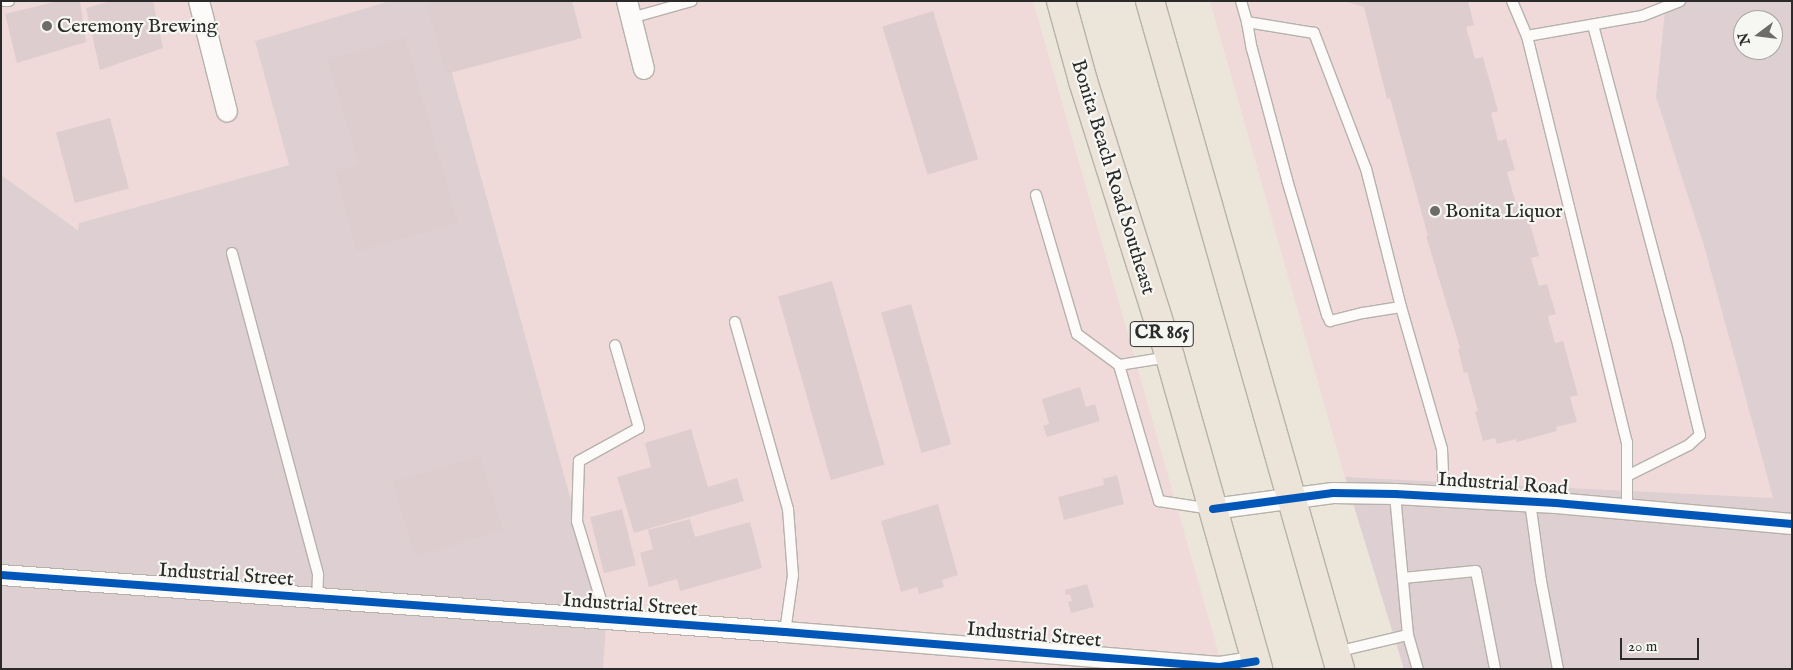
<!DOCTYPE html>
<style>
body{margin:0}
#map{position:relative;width:1793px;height:670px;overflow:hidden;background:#ebe5da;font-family:"IM FELL English",serif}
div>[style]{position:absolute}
.built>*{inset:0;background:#f0d9d9}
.industrial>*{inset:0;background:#ddcfd2}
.building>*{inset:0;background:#decdce;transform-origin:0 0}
.roads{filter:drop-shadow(1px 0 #b5b2ab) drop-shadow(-1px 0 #b5b2ab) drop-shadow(0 1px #b5b2ab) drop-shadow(0 -1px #b5b2ab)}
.service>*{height:10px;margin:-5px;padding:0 5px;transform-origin:5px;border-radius:5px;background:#fcfbf9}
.minor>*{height:20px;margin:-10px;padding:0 10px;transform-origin:10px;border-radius:10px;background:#fcfbf9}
.primary>*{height:28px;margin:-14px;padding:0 14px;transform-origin:14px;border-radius:14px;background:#ece3d9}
.cycleway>*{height:8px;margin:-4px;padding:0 4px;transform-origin:4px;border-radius:4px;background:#0057b8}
.dots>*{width:14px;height:14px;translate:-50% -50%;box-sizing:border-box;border:2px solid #f6f6f2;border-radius:50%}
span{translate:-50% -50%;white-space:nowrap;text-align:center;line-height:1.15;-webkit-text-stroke:4.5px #f6f6f2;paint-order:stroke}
.shield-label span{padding:1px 4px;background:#f6f6f2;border:1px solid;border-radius:4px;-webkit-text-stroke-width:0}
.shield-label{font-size:19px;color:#2b2b2b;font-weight:700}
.poi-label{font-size:20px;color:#2b2b2b}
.left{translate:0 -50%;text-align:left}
.street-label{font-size:20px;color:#2b2b2b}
.frame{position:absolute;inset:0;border:2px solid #2b2b2b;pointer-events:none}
.north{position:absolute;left:1733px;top:10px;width:50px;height:50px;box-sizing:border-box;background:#f6f6f2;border:1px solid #a5a5a2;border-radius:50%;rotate:255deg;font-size:14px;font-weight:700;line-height:20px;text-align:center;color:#2b2b2b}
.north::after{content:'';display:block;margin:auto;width:18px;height:22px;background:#6e6c68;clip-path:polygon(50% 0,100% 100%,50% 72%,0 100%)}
.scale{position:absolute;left:1620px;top:638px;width:79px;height:22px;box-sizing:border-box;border:2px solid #2b2b2b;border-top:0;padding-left:6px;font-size:15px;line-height:18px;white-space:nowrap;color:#2b2b2b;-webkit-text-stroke:4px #f6f6f2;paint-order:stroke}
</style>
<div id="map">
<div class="built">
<div style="clip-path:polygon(1px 1px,390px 1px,255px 41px,289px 165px,79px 223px,79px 230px,1px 175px)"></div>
<div style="clip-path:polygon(432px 1px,1033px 1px,1223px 669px,603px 669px,606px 626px)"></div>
<div style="clip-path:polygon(1210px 1px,1666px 1px,1656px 97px,1704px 246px,1773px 498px,1345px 477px)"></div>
</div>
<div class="industrial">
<div style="clip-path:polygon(390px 1px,432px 1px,606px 626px,603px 669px,1px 669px,1px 175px,78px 230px,79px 223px,289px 165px,255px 41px)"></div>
<div style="clip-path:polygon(evenodd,1666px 1px,1792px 1px,1792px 669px,1404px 669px,1345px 477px,1773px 498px,1704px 246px,1656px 97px,1666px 1px,1743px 20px,1773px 20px,1773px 50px,1743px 50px,1743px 20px)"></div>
</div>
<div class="building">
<div style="clip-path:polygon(58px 1px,80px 1px,86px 42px,17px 63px,5px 14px)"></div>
<div style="clip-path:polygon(111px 1px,153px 1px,163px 48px,100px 70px,86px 8px)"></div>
<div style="clip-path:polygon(426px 1px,572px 1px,582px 38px,446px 74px)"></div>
<div style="clip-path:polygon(1343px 1px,1468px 1px,1474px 25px,1466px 27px,1475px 59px,1483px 57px,1498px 111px,1491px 113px,1498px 141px,1506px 139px,1515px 170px,1507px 172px,1516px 204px,1524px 202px,1539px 256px,1531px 258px,1539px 286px,1547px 284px,1556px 314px,1548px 316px,1555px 343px,1563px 341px,1578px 395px,1570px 397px,1577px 422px,1556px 427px,1557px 431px,1517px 442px,1516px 439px,1497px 444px,1495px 438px,1483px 441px,1475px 412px,1478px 411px,1467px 372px,1464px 373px,1458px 349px,1460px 348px,1426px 236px,1428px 236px,1390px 98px,1387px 99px,1364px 7px)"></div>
<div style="left:933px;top:11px;width:155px;height:53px;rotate:73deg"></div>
<div style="clip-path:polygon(405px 38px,458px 223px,357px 251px,335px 172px,359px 164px,328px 60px)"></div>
<div style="left:110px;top:118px;width:73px;height:56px;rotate:75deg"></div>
<div style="left:832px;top:281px;width:191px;height:56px;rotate:74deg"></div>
<div style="left:911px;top:304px;width:146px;height:31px;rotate:74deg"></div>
<div style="clip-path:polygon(1080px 387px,1086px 407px,1095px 404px,1100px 421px,1047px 437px,1043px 426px,1049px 424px,1042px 399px)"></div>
<div style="clip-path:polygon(691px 429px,708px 487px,737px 478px,744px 501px,634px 533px,617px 477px,651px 467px,645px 443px)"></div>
<div style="left:480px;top:456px;width:77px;height:91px;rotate:73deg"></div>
<div style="clip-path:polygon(1117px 475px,1124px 504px,1064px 520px,1058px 497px,1104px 485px,1103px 479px)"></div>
<div style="clip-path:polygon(938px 504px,958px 575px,942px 580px,944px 587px,919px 594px,917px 587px,901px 592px,881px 521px)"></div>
<div style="left:622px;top:509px;width:58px;height:33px;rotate:76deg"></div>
<div style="clip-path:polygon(690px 519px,695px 537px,750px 522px,762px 568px,680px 591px,677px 579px,649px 587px,640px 553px,653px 549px,648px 530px)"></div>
<div style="clip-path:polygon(1087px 584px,1094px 607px,1071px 613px,1068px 602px,1072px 601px,1070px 594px,1066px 595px,1065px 590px)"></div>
</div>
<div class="roads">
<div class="service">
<div style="left:4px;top:1px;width:5px"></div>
<div style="left:1241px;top:1px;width:22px;rotate:74deg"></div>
<div style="left:1512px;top:1px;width:38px;rotate:67deg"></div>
<div style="left:1527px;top:36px;width:117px;rotate:-9.9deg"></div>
<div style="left:1642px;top:16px;width:41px;rotate:-21.5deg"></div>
<div style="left:631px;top:18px;width:63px;rotate:-15.6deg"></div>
<div style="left:1593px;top:25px;width:322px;rotate:75.1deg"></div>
<div style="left:1676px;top:336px;width:102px;rotate:76.4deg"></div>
<div style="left:1700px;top:435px;width:15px;rotate:138deg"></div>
<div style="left:1689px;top:445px;width:69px;rotate:153.4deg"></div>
<div style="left:1527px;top:36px;width:418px;rotate:76.2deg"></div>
<div style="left:1627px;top:442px;width:68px;rotate:90deg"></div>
<div style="left:1036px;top:195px;width:145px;rotate:73.6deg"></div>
<div style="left:1077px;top:334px;width:52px;rotate:36.4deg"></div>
<div style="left:232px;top:253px;width:333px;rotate:75deg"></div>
<div style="left:318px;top:575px;width:24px;rotate:92deg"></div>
<div style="left:1401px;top:307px;width:142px;rotate:-104.2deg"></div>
<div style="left:1366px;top:169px;width:146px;rotate:-110.9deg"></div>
<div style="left:1314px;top:33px;width:68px;rotate:-170.7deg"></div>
<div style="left:1247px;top:22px;width:27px;rotate:80deg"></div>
<div style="left:1252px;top:49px;width:136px;rotate:75deg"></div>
<div style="left:1287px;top:180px;width:141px;rotate:73.5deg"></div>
<div style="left:1327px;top:315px;width:7px;rotate:63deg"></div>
<div style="left:1330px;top:321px;width:34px;rotate:-14deg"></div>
<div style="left:1363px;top:313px;width:38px;rotate:-9deg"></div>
<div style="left:1401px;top:307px;width:148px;rotate:73.9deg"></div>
<div style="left:1442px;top:449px;width:47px;rotate:87.6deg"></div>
<div style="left:735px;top:322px;width:194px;rotate:74.2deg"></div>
<div style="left:788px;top:509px;width:66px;rotate:85.7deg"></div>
<div style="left:793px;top:575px;width:58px;rotate:98deg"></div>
<div style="left:1169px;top:357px;width:51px;rotate:170.9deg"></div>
<div style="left:1119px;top:365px;width:142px;rotate:73.6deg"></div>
<div style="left:1159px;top:501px;width:53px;rotate:8.7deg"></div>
<div style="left:1530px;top:502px;width:80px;rotate:82.1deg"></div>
<div style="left:1541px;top:581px;width:90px;rotate:79.1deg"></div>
<div style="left:1403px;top:578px;width:73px;rotate:-5.5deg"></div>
<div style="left:1476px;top:571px;width:100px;rotate:79deg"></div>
<div style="left:607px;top:620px;width:103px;rotate:-106.9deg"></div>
<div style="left:577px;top:521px;width:60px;rotate:-88.1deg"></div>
<div style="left:579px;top:461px;width:68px;rotate:-28.8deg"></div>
<div style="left:639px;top:428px;width:86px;rotate:-106.1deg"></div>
<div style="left:1408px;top:635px;width:35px;rotate:74deg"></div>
<div style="left:1336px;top:652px;width:74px;rotate:-13.3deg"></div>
<div style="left:1408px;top:635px;width:142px;rotate:-95.3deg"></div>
</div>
<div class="minor">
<div style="left:199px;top:1px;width:114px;rotate:75.8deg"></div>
<div style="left:627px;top:1px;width:70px;rotate:76deg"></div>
<div style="left:1213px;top:509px;width:121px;rotate:-7.6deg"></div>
<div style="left:1333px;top:493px;width:62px;rotate:0.9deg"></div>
<div style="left:1395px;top:494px;width:161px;rotate:3.2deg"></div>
<div style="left:1556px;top:503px;width:237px;rotate:5.1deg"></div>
<div style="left:1px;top:575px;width:786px;rotate:4.16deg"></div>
<div style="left:785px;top:632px;width:436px;rotate:4.6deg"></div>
<div style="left:1220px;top:667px;width:36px;rotate:-9deg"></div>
</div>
<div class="primary">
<div style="left:1061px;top:1px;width:83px;rotate:74.6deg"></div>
<div style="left:1083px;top:81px;width:289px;rotate:72.5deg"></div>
<div style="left:1170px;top:357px;width:324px;rotate:74.2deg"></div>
<div style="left:1150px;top:1px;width:694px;rotate:74.12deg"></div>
</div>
</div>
<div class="cycleway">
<div style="left:1213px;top:509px;width:121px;rotate:-7.6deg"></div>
<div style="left:1333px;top:493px;width:62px;rotate:0.9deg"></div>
<div style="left:1395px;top:494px;width:161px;rotate:3.2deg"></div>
<div style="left:1556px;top:503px;width:237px;rotate:5.1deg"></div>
<div style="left:1px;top:575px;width:786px;rotate:4.16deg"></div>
<div style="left:785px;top:632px;width:436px;rotate:4.6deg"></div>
<div style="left:1220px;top:667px;width:36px;rotate:-9deg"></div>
</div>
<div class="dots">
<div style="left:47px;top:26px;background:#6e6c68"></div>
<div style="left:1435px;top:211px;background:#6e6c68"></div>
</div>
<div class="shield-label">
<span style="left:1162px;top:334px">CR 865</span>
</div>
<div class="poi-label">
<span class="left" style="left:57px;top:26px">Ceremony Brewing</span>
<span class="left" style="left:1445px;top:211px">Bonita Liquor</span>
</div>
<div class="street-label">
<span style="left:1113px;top:177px;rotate:73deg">Bonita Beach Road Southeast</span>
<span style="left:1503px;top:484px;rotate:4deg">Industrial Road</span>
<span style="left:226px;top:575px;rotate:4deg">Industrial Street</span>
<span style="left:630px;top:605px;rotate:4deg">Industrial Street</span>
<span style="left:1034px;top:635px;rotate:5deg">Industrial Street</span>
</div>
<div class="frame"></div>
<div class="north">N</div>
<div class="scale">20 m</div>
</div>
